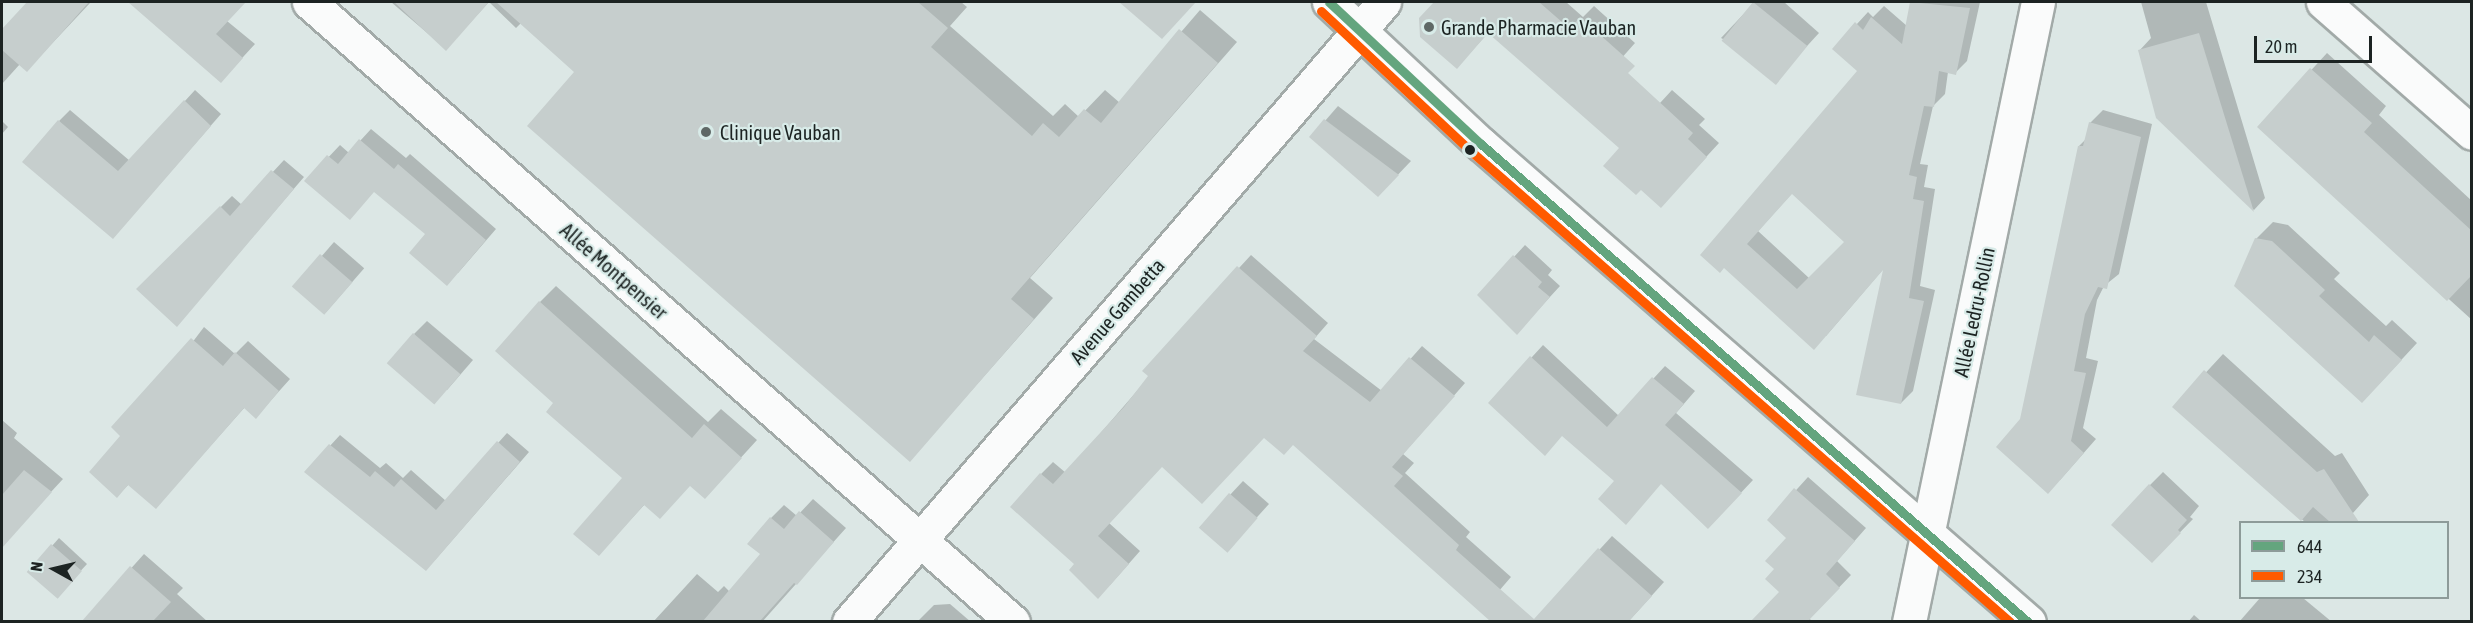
<!DOCTYPE html>
<meta charset="utf-8">
<style>
body{margin:0}
#map{position:relative;width:2473px;height:623px;overflow:hidden;background:#dce7e5;font-family:"Asap Condensed",sans-serif}
div>[style]{position:absolute}
.shadow>*{inset:0;background:#0003;transform-origin:0 0}
.building>*{inset:0;background:#c6cecd;transform-origin:0 0}
.roads{filter:drop-shadow(2px 0 #a2aaa8) drop-shadow(-2px 0 #a2aaa8) drop-shadow(0 2px #a2aaa8) drop-shadow(0 -2px #a2aaa8)}
.street>*{height:33px;margin:-16.5px;padding:0 16.5px;transform-origin:16.5px;border-radius:16.5px;background:#fafbfb}
.bus-1>*{height:9px;margin:-4.5px;padding:0 4.5px;transform-origin:4.5px;border-radius:4.5px;background:#64a57e}
.bus-2>*{height:9px;margin:-4.5px;padding:0 4.5px;transform-origin:4.5px;border-radius:4.5px;background:#ff5a00}
.dots>*{width:16px;height:16px;translate:-50% -50%;box-sizing:border-box;border:3px solid #d8ebe8;border-radius:50%}
span{translate:-50% -50%;white-space:nowrap;text-align:center;line-height:1.15;-webkit-text-stroke:4.5px #d8ebe8;paint-order:stroke}
.poi-label{font-size:20px;color:#1c2322}
.left{translate:0 -50%;text-align:left}
.street-label{font-size:20px;color:#1c2322}
.frame{position:absolute;inset:0;border:3px solid #1c2322;pointer-events:none}
.legend{position:absolute;left:2239px;top:521px;width:210px;height:78px;box-sizing:border-box;background:#d8ebe8;border:2px solid #8d9b99;margin:0;padding:8px 10px;list-style:none;font-size:18px;color:#1c2322}
.legend li{display:flex;align-items:center;gap:12px;height:30px}
.legend b{width:30px;border:2px solid #8d9b99}
.north{position:absolute;left:24px;top:539px;width:60px;height:60px;-webkit-text-stroke:4px #d8ebe8;paint-order:stroke;rotate:278deg;font-size:16px;font-weight:700;line-height:24px;text-align:center;color:#1c2322}
.north::after{content:'';display:block;margin:auto;width:21px;height:27px;background:#1c2322;clip-path:polygon(50% 0,100% 100%,50% 72%,0 100%)}
.scale{position:absolute;left:2254px;top:36px;width:118px;height:27px;box-sizing:border-box;border:3px solid #1c2322;border-top:0;padding-left:8px;font-size:18px;line-height:21px;white-space:nowrap;color:#1c2322;-webkit-text-stroke:4px #d8ebe8;paint-order:stroke}
</style>
<div id="map">
<div class="shadow">
<div style="clip-path:polygon(29px 2px,91px 2px,27px 70px,20px 64px,2px 84px,2px 31px)"></div>
<div style="clip-path:polygon(131px 2px,245px 2px,227px 21px,255px 44px,221px 81px)"></div>
<div style="clip-path:polygon(391px 2px,961px 2px,967px 7px,950px 26px,1053px 116px,1065px 104px,1079px 117px,1105px 90px,1120px 103px,1200px 10px,1237px 42px,1030px 278px,1053px 298px,910px 460px,576px 72px,521px 23px,516px 28px,489px 2px,446px 49px)"></div>
<div style="clip-path:polygon(1149px 2px,1195px 2px,1168px 30px,1137px 15px)"></div>
<div style="clip-path:polygon(1436px 2px,1566px 2px,1583px 17px,1594px 6px,1635px 43px,1588px 96px,1489px 32px,1457px 67px,1421px 18px)"></div>
<div style="clip-path:polygon(1755px 2px,1784px 2px,1819px 33px,1785px 70px,1721px 38px)"></div>
<div style="clip-path:polygon(evenodd,1912px 2px,1980px 2px,1967px 61px,1955px 73px,1948px 72px,1945px 94px,1933px 106px,1920px 164px,1928px 165px,1924px 187px,1935px 189px,1920px 286px,1935px 290px,1913px 391px,1901px 403px,1885px 267px,1826px 336px,1725px 267px,1859px 71px,1834px 49px,1868px 12px,1873px 17px,1884px 6px,1907px 26px,1912px 2px,1792px 193px,1846px 242px,1809px 278px,1758px 231px,1792px 193px)"></div>
<div style="clip-path:polygon(2141px 2px,2206px 2px,2265px 198px,2254px 210px,2157px 118px,2139px 51px,2151px 38px)"></div>
<div style="clip-path:polygon(2327px 53px,2386px 106px,2379px 115px,2472px 201px,2472px 320px,2259px 127px)"></div>
<div style="clip-path:polygon(195px 90px,221px 114px,123px 226px,59px 121px,70px 110px,130px 161px)"></div>
<div style="clip-path:polygon(1672px 90px,1705px 119px,1699px 125px,1719px 143px,1673px 193px,1660px 103px)"></div>
<div style="clip-path:polygon(1338px 106px,1411px 161px,1391px 182px,1311px 137px)"></div>
<div style="clip-path:polygon(2103px 110px,2152px 124px,2119px 274px,2104px 286px,2097px 300px,2086px 358px,2098px 361px,2083px 428px,2096px 439px,2060px 480px,2022px 420px,2079px 146px,2086px 139px,2090px 123px)"></div>
<div style="clip-path:polygon(2px 121px,8px 127px,2px 134px)"></div>
<div style="clip-path:polygon(371px 129px,406px 158px,410px 154px,496px 229px,458px 273px,428px 234px,375px 191px,306px 181px,340px 145px,349px 153px)"></div>
<div style="clip-path:polygon(284px 160px,304px 177px,177px 325px,138px 289px,232px 196px,242px 205px)"></div>
<div style="clip-path:polygon(2273px 222px,2288px 225px,2340px 273px,2334px 279px,2386px 326px,2392px 320px,2417px 343px,2378px 385px,2256px 239px)"></div>
<div style="left:334px;top:242px;width:40px;height:59px;rotate:41deg"></div>
<div style="clip-path:polygon(1525px 245px,1552px 270px,1548px 275px,1560px 286px,1517px 333px,1479px 295px)"></div>
<div style="clip-path:polygon(1251px 255px,1328px 323px,1314px 339px,1382px 391px,1422px 346px,1465px 383px,1403px 454px,1414px 463px,1405px 473px,1470px 532px,1466px 537px,1511px 577px,1492px 599px,1294px 444px,1264px 436px,1162px 466px,1109px 523px,1140px 551px,1110px 585px,1076px 564px,1041px 474px,1053px 462px,1066px 473px,1150px 376px,1144px 371px)"></div>
<div style="clip-path:polygon(556px 286px,708px 422px,721px 409px,757px 440px,705px 497px,690px 485px,645px 504px,599px 554px,624px 478px,555px 403px,540px 302px)"></div>
<div style="clip-path:polygon(427px 321px,473px 360px,447px 390px,414px 334px)"></div>
<div style="clip-path:polygon(204px 327px,235px 354px,248px 341px,290px 379px,256px 417px,245px 407px,156px 507px,129px 484px,117px 496px,122px 435px)"></div>
<div style="clip-path:polygon(1543px 345px,1619px 416px,1665px 366px,1695px 391px,1676px 413px,1753px 480px,1720px 515px,1662px 482px,1616px 481px,1563px 435px,1490px 403px)"></div>
<div style="clip-path:polygon(2223px 354px,2335px 456px,2342px 453px,2369px 495px,2345px 522px,2305px 522px,2174px 407px)"></div>
<div style="clip-path:polygon(2px 420px,17px 433px,14px 438px,63px 479px,12px 534px,2px 525px)"></div>
<div style="clip-path:polygon(507px 433px,529px 452px,435px 560px,306px 472px,340px 435px,380px 468px,386px 463px,403px 478px,411px 470px,446px 501px)"></div>
<div style="clip-path:polygon(2163px 472px,2199px 506px,2190px 517px,2193px 519px,2152px 561px,2150px 485px)"></div>
<div style="clip-path:polygon(1808px 477px,1866px 528px,1837px 561px,1851px 575px,1809px 619px,1816px 622px,1753px 622px,1781px 591px,1776px 569px,1789px 538px,1769px 520px)"></div>
<div style="clip-path:polygon(1243px 481px,1269px 504px,1239px 537px,1200px 527px)"></div>
<div style="clip-path:polygon(813px 499px,846px 528px,762px 622px,653px 622px,697px 574px,718px 592px,724px 586px,730px 592px,762px 554px,771px 518px,784px 505px,797px 516px)"></div>
<div style="clip-path:polygon(1612px 536px,1664px 582px,1628px 622px,1533px 622px)"></div>
<div style="clip-path:polygon(59px 538px,87px 564px,64px 589px,29px 572px)"></div>
<div style="clip-path:polygon(144px 554px,183px 588px,177px 594px,208px 622px,99px 622px,90px 614px)"></div>
<div style="clip-path:polygon(2260px 598px,2303px 598px,2332px 622px,2239px 622px)"></div>
<div style="clip-path:polygon(950px 604px,971px 622px,917px 622px,934px 605px)"></div>
<div style="clip-path:polygon(2194px 615px,2202px 622px,2188px 622px)"></div>
</div>
<div class="building">
<div style="clip-path:polygon(27px 2px,89px 2px,27px 72px,2px 50px,2px 29px)"></div>
<div style="clip-path:polygon(128px 2px,246px 2px,216px 34px,243px 58px,221px 83px)"></div>
<div style="clip-path:polygon(394px 2px,489px 2px,446px 51px)"></div>
<div style="clip-path:polygon(496px 2px,918px 2px,948px 28px,931px 47px,1032px 136px,1043px 123px,1059px 137px,1084px 109px,1101px 123px,1179px 29px,1218px 63px,1011px 299px,1034px 319px,910px 462px,527px 126px,574px 72px)"></div>
<div style="clip-path:polygon(1119px 2px,1196px 2px,1162px 39px)"></div>
<div style="clip-path:polygon(1434px 2px,1539px 2px,1570px 29px,1580px 17px,1635px 66px,1628px 73px,1693px 133px,1688px 139px,1707px 157px,1661px 208px,1641px 190px,1636px 195px,1603px 166px,1619px 148px,1488px 33px,1457px 69px,1420px 37px,1419px 18px)"></div>
<div style="left:1753px;top:2px;width:70px;height:50px;rotate:39deg"></div>
<div style="clip-path:polygon(evenodd,1910px 2px,1970px 8px,1956px 75px,1939px 71px,1934px 107px,1924px 106px,1909px 175px,1917px 177px,1913px 199px,1924px 201px,1909px 298px,1924px 301px,1901px 404px,1856px 395px,1883px 270px,1814px 350px,1724px 268px,1720px 273px,1700px 255px,1857px 71px,1832px 49px,1855px 22px,1863px 30px,1871px 17px,1902px 44px,1910px 2px,1792px 194px,1844px 242px,1797px 289px,1747px 244px,1792px 194px)"></div>
<div style="clip-path:polygon(2199px 33px,2254px 212px,2156px 118px,2138px 50px)"></div>
<div style="clip-path:polygon(2310px 68px,2372px 123px,2364px 132px,2472px 231px,2472px 275px,2447px 301px,2257px 127px)"></div>
<div style="clip-path:polygon(184px 100px,211px 126px,113px 239px,22px 162px,58px 120px,118px 171px)"></div>
<div style="clip-path:polygon(1324px 119px,1399px 175px,1378px 197px,1309px 137px)"></div>
<div style="clip-path:polygon(2089px 122px,2141px 137px,2107px 289px,2098px 287px,2085px 314px,2074px 371px,2086px 373px,2071px 441px,2084px 453px,2048px 494px,1996px 447px,2020px 419px,2078px 146px,2083px 146px)"></div>
<div style="clip-path:polygon(359px 139px,394px 169px,398px 164px,486px 240px,447px 286px,409px 253px,425px 234px,374px 192px,350px 220px,304px 181px,327px 155px,338px 164px)"></div>
<div style="clip-path:polygon(271px 170px,294px 189px,177px 327px,136px 289px,220px 206px,230px 216px)"></div>
<div style="clip-path:polygon(2255px 238px,2272px 241px,2325px 290px,2319px 296px,2369px 342px,2374px 335px,2402px 360px,2362px 403px,2234px 286px)"></div>
<div style="left:320px;top:254px;width:43px;height:43px;rotate:41deg"></div>
<div style="clip-path:polygon(1513px 255px,1542px 282px,1538px 287px,1550px 297px,1517px 335px,1477px 295px)"></div>
<div style="clip-path:polygon(1237px 266px,1317px 336px,1303px 351px,1370px 402px,1409px 357px,1455px 396px,1392px 467px,1403px 476px,1394px 486px,1459px 545px,1456px 550px,1534px 619px,1598px 548px,1652px 596px,1629px 621px,1490px 621px,1293px 445px,1284px 455px,1264px 438px,1202px 504px,1162px 467px,1098px 536px,1129px 564px,1098px 599px,1069px 570px,1074px 564px,1010px 507px,1040px 473px,1053px 484px,1124px 407px,1148px 376px,1142px 371px)"></div>
<div style="clip-path:polygon(539px 301px,692px 438px,704px 424px,742px 458px,705px 499px,690px 486px,660px 519px,644px 505px,599px 556px,573px 534px,622px 478px,546px 412px,553px 403px,495px 351px)"></div>
<div style="left:413px;top:333px;width:63px;height:40px;rotate:41deg"></div>
<div style="clip-path:polygon(191px 338px,223px 366px,235px 352px,279px 391px,256px 419px,244px 408px,156px 509px,128px 485px,117px 498px,89px 472px,120px 436px,111px 427px)"></div>
<div style="clip-path:polygon(1530px 356px,1607px 427px,1652px 377px,1684px 404px,1665px 425px,1742px 493px,1708px 529px,1661px 484px,1626px 525px,1598px 499px,1614px 481px,1562px 436px,1545px 456px,1488px 403px)"></div>
<div style="clip-path:polygon(2204px 370px,2317px 472px,2324px 469px,2359px 522px,2330px 522px,2313px 507px,2301px 521px,2172px 407px)"></div>
<div style="clip-path:polygon(497px 441px,520px 462px,426px 571px,304px 472px,329px 444px,370px 477px,375px 471px,394px 487px,401px 479px,436px 510px)"></div>
<div style="clip-path:polygon(24px 470px,52px 492px,2px 548px,2px 495px)"></div>
<div style="clip-path:polygon(2149px 484px,2187px 520px,2178px 530px,2181px 533px,2152px 563px,2111px 525px)"></div>
<div style="clip-path:polygon(1794px 488px,1855px 541px,1826px 574px,1840px 588px,1808px 621px,1751px 621px,1779px 592px,1765px 579px,1774px 569px,1765px 561px,1786px 538px,1767px 520px)"></div>
<div style="left:1229px;top:493px;width:38px;height:46px;rotate:41deg"></div>
<div style="clip-path:polygon(799px 511px,834px 542px,797px 585px,794px 583px,760px 621px,703px 621px,760px 554px,747px 544px,770px 517px,784px 529px)"></div>
<div style="left:51px;top:544px;width:41px;height:37px;rotate:41deg"></div>
<div style="clip-path:polygon(130px 566px,171px 602px,153px 621px,82px 621px)"></div>
</div>
<div class="roads">
<div class="street">
<div style="left:309px;top:2px;width:938px;rotate:41.37deg"></div>
<div style="left:1329px;top:2px;width:208px;rotate:43.1deg"></div>
<div style="left:1481px;top:144px;width:727px;rotate:41.1deg"></div>
<div style="left:2323px;top:2px;width:198px;rotate:41.3deg"></div>
<div style="left:849px;top:622px;width:819px;rotate:-49.21deg"></div>
<div style="left:1909px;top:622px;width:633px;rotate:-78.25deg"></div>
</div>
</div>
<div class="bus-1">
<div style="left:1329px;top:2px;width:208px;rotate:43.1deg"></div>
<div style="left:1481px;top:144px;width:726px;rotate:41.15deg"></div>
</div>
<div class="bus-2">
<div style="left:1321px;top:11px;width:208px;rotate:43.1deg"></div>
<div style="left:1473px;top:153px;width:713px;rotate:41.13deg"></div>
</div>
<div class="dots">
<div style="left:1429px;top:27px;background:#5f6866"></div>
<div style="left:706px;top:132px;background:#5f6866"></div>
<div style="left:1470px;top:150px;background:#1c2322"></div>
</div>
<div class="poi-label">
<span class="left" style="left:1441px;top:27px">Grande Pharmacie Vauban</span>
<span class="left" style="left:720px;top:132px">Clinique Vauban</span>
</div>
<div class="street-label">
<span style="left:614px;top:271px;rotate:41deg">Allée Montpensier</span>
<span style="left:1117px;top:311px;rotate:-49deg">Avenue Gambetta</span>
<span style="left:1974px;top:312px;rotate:-78deg">Allée Ledru-Rollin</span>
</div>
<div class="frame"></div>
<ul class="legend">
<li><b style="height:8px;background:#64a57e"></b>644</li>
<li><b style="height:8px;background:#ff5a00"></b>234</li>
</ul>
<div class="north">N</div>
<div class="scale">20 m</div>
</div>
